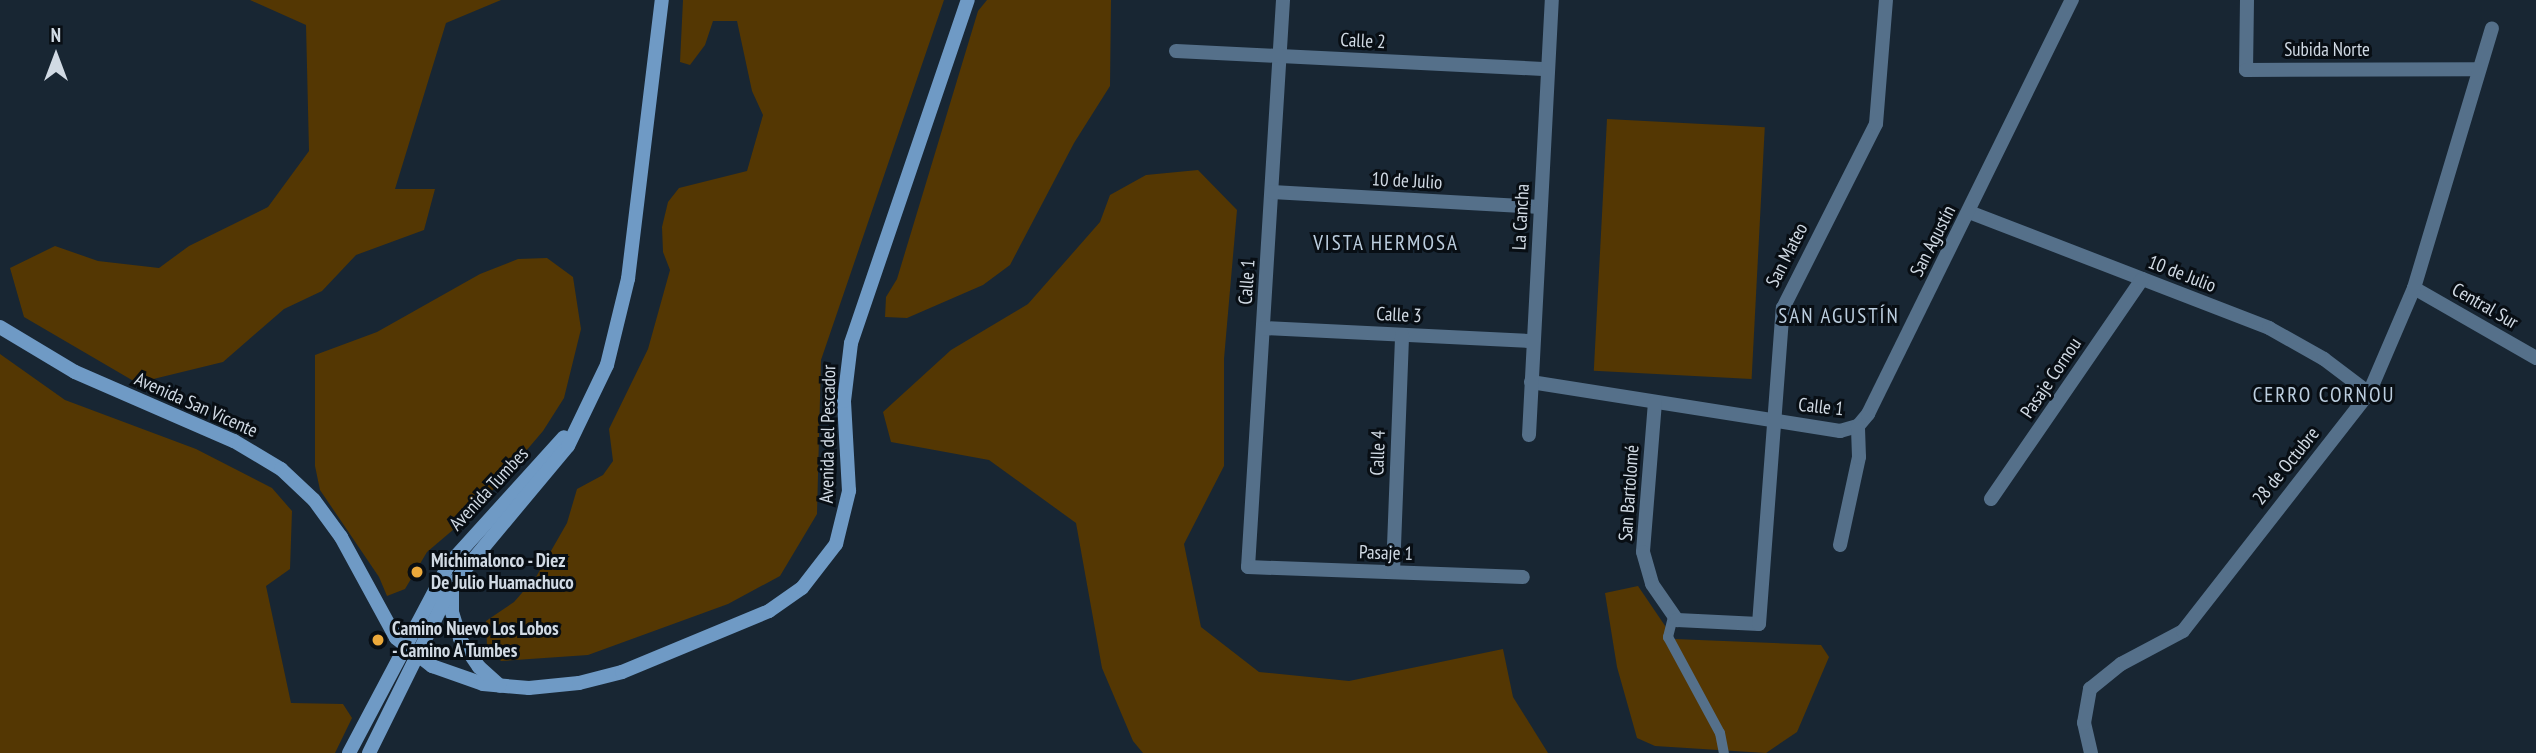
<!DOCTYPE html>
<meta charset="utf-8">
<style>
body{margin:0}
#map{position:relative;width:2536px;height:753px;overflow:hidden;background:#182633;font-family:"PT Sans Narrow",sans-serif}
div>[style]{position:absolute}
.green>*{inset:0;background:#543703;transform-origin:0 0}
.lane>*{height:10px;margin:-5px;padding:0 5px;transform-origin:5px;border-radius:5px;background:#55708a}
.street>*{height:14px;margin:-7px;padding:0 7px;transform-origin:7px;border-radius:7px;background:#55708a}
.secondary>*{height:14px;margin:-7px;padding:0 7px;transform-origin:7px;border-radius:7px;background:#6f9ac5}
.dots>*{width:19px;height:19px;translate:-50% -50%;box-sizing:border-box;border:4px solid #080e14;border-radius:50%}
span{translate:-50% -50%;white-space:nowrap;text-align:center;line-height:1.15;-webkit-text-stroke:6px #080e14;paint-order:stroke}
.street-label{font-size:19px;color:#d1dae4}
.poi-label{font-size:19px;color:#d1dae4;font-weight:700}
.left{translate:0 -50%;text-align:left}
.neighbourhood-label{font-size:21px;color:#bccedf;letter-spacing:2px}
.north{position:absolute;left:21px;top:21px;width:70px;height:70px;-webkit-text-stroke:5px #080e14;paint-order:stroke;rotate:0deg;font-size:19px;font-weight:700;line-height:28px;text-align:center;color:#d1dae4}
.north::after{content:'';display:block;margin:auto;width:24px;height:32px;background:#d1dae4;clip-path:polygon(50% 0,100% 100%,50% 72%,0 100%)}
</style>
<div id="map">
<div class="green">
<div style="clip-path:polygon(250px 0,501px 0,446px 23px,395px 189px,435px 189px,424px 230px,356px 255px,322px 291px,284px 309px,223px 362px,137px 383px,24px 317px,10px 268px,55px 246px,98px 261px,159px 268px,189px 246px,268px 207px,309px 151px,306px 25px)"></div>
<div style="clip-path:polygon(683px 0,944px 0,821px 360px,817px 514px,780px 576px,728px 604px,588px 655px,501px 661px,487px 646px,486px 621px,514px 602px,536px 577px,567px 523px,577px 489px,603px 475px,613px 461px,609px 429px,648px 349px,670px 270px,663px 252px,662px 227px,668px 202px,679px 188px,747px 171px,763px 115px,752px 91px,737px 21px,713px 21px,705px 45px,690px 65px,680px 62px)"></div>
<div style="clip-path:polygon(987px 0,1111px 0,1110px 86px,1074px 143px,1010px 265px,983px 285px,907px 318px,885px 317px,886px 297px,897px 279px,978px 11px)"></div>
<div style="left:1607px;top:119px;width:158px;height:252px;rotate:3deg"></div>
<div style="clip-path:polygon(1198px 170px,1237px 210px,1224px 359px,1224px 466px,1184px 544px,1201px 627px,1259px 672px,1349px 681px,1503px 649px,1513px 697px,1548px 753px,1143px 753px,1133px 741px,1102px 668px,1076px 523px,989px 460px,891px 442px,883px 412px,951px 350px,1028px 304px,1100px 222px,1110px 195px,1146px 175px)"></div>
<div style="clip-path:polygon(547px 258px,573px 277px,581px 329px,564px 398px,543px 431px,474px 512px,427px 552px,405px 589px,387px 596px,379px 577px,320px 490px,315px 466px,315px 355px,377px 332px,480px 274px,518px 259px)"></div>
<div style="clip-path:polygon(0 354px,65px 400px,196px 449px,272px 488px,292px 511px,290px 569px,266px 586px,291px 703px,343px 704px,352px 718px,335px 753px,0 753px)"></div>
<div style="clip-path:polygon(1638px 586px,1674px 639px,1821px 645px,1829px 657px,1797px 732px,1766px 753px,1655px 746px,1637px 738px,1617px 667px,1605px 593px)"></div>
</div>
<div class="lane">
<div style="left:1673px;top:617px;width:21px;rotate:104deg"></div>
<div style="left:1668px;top:637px;width:109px;rotate:61.6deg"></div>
<div style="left:1720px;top:733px;width:20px;rotate:79deg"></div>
</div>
<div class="street">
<div style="left:1283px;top:0;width:568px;rotate:93.53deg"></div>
<div style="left:1248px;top:567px;width:275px;rotate:2.1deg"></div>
<div style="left:2247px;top:0;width:70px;rotate:90.8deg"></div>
<div style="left:2246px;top:70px;width:233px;rotate:-0.2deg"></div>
<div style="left:1176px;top:51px;width:372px;rotate:2.8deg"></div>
<div style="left:1272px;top:192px;width:268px;rotate:3.2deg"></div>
<div style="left:1969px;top:212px;width:322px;rotate:21.1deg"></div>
<div style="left:2269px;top:328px;width:63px;rotate:29.4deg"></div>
<div style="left:2324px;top:359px;width:56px;rotate:37.1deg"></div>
<div style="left:2414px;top:288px;width:141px;rotate:29.8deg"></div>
<div style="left:1263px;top:328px;width:270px;rotate:2.8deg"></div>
<div style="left:1531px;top:382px;width:313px;rotate:9deg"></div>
<div style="left:1840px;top:431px;width:19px;rotate:-16deg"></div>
<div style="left:1858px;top:426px;width:16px;rotate:-50deg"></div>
<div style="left:1868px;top:414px;width:462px;rotate:-63.8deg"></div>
<div style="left:1655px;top:402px;width:150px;rotate:94.6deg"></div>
<div style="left:1643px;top:552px;width:33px;rotate:74deg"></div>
<div style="left:1652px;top:584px;width:44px;rotate:55.2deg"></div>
<div style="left:1677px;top:620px;width:82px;rotate:2.8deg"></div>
<div style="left:1759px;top:624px;width:317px;rotate:-85.7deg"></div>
<div style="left:1783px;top:308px;width:206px;rotate:-63.2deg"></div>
<div style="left:1876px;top:124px;width:124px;rotate:-85.4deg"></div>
<div style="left:1529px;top:435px;width:436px;rotate:-87deg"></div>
<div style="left:1991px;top:499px;width:267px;rotate:-55.5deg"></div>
<div style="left:1840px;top:545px;width:90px;rotate:-77.8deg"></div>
<div style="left:1859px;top:457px;width:31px;rotate:-92deg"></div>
<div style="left:1393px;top:572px;width:237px;rotate:-87.8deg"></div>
<div style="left:2091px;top:753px;width:31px;rotate:-103deg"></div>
<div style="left:2084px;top:723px;width:35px;rotate:-80deg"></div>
<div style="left:2090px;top:689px;width:40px;rotate:-39deg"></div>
<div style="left:2121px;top:664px;width:70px;rotate:-28deg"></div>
<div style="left:2183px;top:631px;width:302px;rotate:-52deg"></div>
<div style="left:2369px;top:393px;width:114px;rotate:-66.8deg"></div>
<div style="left:2414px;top:288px;width:271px;rotate:-73.3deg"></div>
</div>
<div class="secondary">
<div style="left:0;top:327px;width:87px;rotate:31deg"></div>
<div style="left:75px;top:372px;width:173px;rotate:23.5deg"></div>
<div style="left:234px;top:441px;width:55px;rotate:30.8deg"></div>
<div style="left:281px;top:469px;width:45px;rotate:43.2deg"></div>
<div style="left:314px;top:500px;width:46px;rotate:53.9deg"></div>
<div style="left:341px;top:537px;width:115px;rotate:61.4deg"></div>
<div style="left:396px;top:638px;width:46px;rotate:37.9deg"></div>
<div style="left:432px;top:666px;width:54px;rotate:19.4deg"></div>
<div style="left:483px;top:684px;width:46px;rotate:5deg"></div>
<div style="left:529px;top:688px;width:50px;rotate:-5.7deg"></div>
<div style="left:579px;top:683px;width:44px;rotate:-14.3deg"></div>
<div style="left:622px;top:672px;width:159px;rotate:-22.5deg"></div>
<div style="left:769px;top:611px;width:40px;rotate:-34.9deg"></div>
<div style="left:802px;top:588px;width:56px;rotate:-52.3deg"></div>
<div style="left:836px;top:544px;width:55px;rotate:-76.2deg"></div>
<div style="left:849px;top:491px;width:90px;rotate:-93.2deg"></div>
<div style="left:844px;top:401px;width:58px;rotate:-83.1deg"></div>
<div style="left:851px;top:343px;width:362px;rotate:-71.2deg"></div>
<div style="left:452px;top:586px;width:26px;rotate:90deg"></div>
<div style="left:452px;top:612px;width:28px;rotate:73deg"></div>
<div style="left:460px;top:639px;width:34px;rotate:56deg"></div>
<div style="left:479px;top:667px;width:28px;rotate:42deg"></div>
<div style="left:349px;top:753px;width:214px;rotate:-62.1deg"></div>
<div style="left:449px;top:564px;width:171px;rotate:-47.8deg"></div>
<div style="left:369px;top:753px;width:187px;rotate:-63.7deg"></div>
<div style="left:452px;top:585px;width:181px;rotate:-50.2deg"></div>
<div style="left:568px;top:446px;width:90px;rotate:-64.3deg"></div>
<div style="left:607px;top:365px;width:89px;rotate:-76.3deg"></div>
<div style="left:628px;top:279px;width:281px;rotate:-83.1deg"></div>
</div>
<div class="dots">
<div style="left:417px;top:572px;background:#eca93b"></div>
<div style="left:378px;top:640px;background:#eca93b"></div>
</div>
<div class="street-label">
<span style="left:1363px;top:41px;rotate:3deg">Calle 2</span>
<span style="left:2327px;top:50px">Subida Norte</span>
<span style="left:1407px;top:181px;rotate:3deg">10 de Julio</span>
<span style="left:1521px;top:217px;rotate:-87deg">La Cancha</span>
<span style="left:1933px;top:241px;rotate:-63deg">San Agustín</span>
<span style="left:1787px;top:255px;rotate:-63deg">San Mateo</span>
<span style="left:2182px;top:274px;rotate:21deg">10 de Julio</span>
<span style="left:1247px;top:282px;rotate:-86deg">Calle 1</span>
<span style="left:2485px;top:306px;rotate:30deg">Central Sur</span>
<span style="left:1399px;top:315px;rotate:3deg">Calle 3</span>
<span style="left:2051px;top:378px;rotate:-56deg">Pasaje Cornou</span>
<span style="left:196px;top:405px;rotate:24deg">Avenida San Vicente</span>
<span style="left:1821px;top:407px;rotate:6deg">Calle 1</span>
<span style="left:828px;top:434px;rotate:-89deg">Avenida del Pescador</span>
<span style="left:1378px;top:453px;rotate:-88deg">Calle 4</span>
<span style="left:2286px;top:466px;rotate:-51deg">28 de Octubre</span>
<span style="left:489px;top:489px;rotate:-47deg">Avenida Tumbes</span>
<span style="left:1629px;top:493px;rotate:-86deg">San Bartolomé</span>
<span style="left:1386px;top:553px;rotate:2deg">Pasaje 1</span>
</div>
<div class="poi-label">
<span class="left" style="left:431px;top:572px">Michimalonco - Diez<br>De Julio Huamachuco</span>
<span class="left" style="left:392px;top:640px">Camino Nuevo Los Lobos<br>- Camino A Tumbes</span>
</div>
<div class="neighbourhood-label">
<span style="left:1386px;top:243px">VISTA HERMOSA</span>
<span style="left:1839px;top:316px">SAN AGUSTÍN</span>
<span style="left:2324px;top:395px">CERRO CORNOU</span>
</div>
<div class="north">N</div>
</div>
